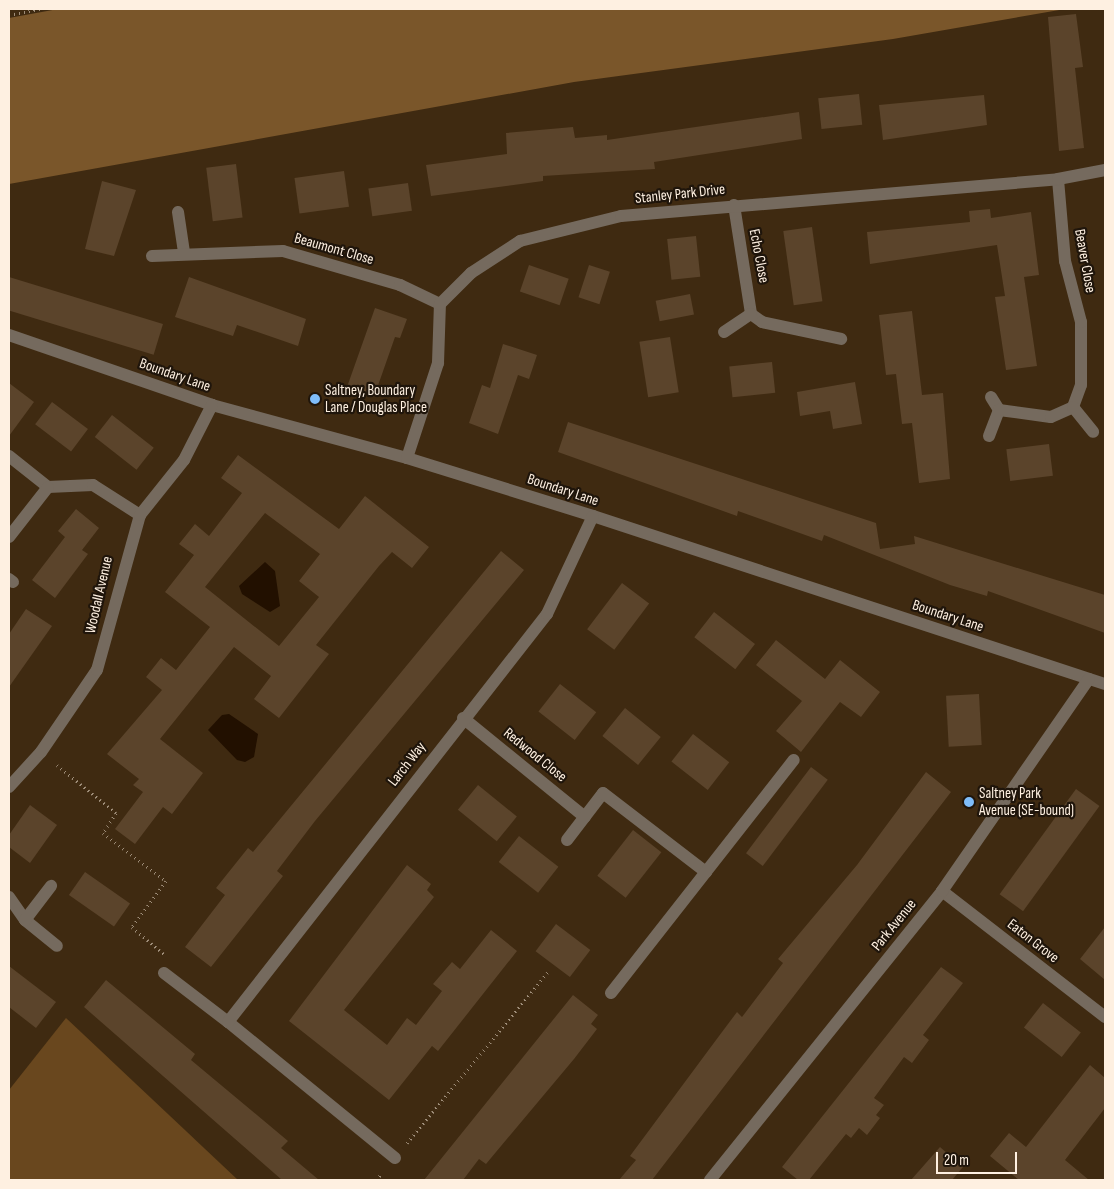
<!DOCTYPE html>
<style>
body{margin:0}
#map{position:relative;width:1114px;height:1189px;overflow:hidden;background:#3f2a11;font-family:"Sofia Sans Condensed",sans-serif}
div>[style]{position:absolute}
.green>*{inset:0;background:#69471e}
.forest>*{inset:0;background:#7a562a}
.water>*{inset:0;background:#221000}
.building>*{inset:0;background:#5b442b;transform-origin:0 0}
.path>*{height:3px;margin-top:-1.5px;transform-origin:0;background:repeating-linear-gradient(90deg,#9f8e7a 0 1px,transparent 0 5px)}
.minor>*{height:12px;margin:-6px;padding:0 6px;transform-origin:6px;border-radius:6px;background:#756a5e}
.dots>*{width:14px;height:14px;translate:-50% -50%;box-sizing:border-box;border:2px solid #1f150b;border-radius:50%}
span{translate:-50% -50%;white-space:nowrap;text-align:center;line-height:1.15;-webkit-text-stroke:4.5px #1f150b;paint-order:stroke}
.street-label{font-size:15px;color:#fef0e1}
.poi-label{font-size:15px;color:#fef0e1}
.left{translate:0 -50%;text-align:left}
.frame{position:absolute;inset:0;border:10px solid #fef0e1;pointer-events:none}
.scale{position:absolute;left:936px;top:1152px;width:81px;height:22px;box-sizing:border-box;border:2px solid #fef0e1;border-top:0;padding-left:6px;font-size:15px;line-height:18px;white-space:nowrap;color:#fef0e1;-webkit-text-stroke:4px #1f150b;paint-order:stroke}
</style>
<div id="map">
<div class="green">
<div style="clip-path:polygon(66px 1018px,238px 1180px,9px 1180px,9px 1090px)"></div>
</div>
<div class="forest">
<div style="clip-path:polygon(58px 9px,1065px 9px,893px 39px,574px 82px,9px 184px,9px 18px)"></div>
</div>
<div class="water">
<div style="clip-path:polygon(265px 562px,275px 571px,280px 606px,270px 612px,242px 594px,239px 586px)"></div>
<div style="clip-path:polygon(229px 714px,258px 734px,254px 757px,245px 762px,237px 760px,208px 730px,222px 715px)"></div>
</div>
<div class="building">
<div style="clip-path:polygon(1076px 14px,1083px 67px,1075px 68px,1084px 148px,1059px 151px,1048px 17px)"></div>
<div style="left:859px;top:94px;width:31px;height:41px;rotate:84deg"></div>
<div style="clip-path:polygon(984px 95px,987px 125px,883px 140px,879px 105px)"></div>
<div style="clip-path:polygon(799px 112px,802px 139px,654px 162px,655px 169px,543px 176px,543px 181px,431px 196px,426px 165px,507px 154px,506px 133px,573px 127px,575px 138px,607px 135px,607px 140px)"></div>
<div style="left:236px;top:164px;width:54px;height:30px;rotate:83deg"></div>
<div style="left:344px;top:171px;width:36px;height:50px;rotate:82deg"></div>
<div style="clip-path:polygon(102px 181px,136px 190px,114px 256px,85px 249px)"></div>
<div style="left:408px;top:183px;width:28px;height:40px;rotate:82deg"></div>
<div style="clip-path:polygon(990px 209px,991px 218px,1031px 212px,1039px 275px,1024px 277px,1037px 366px,1006px 370px,995px 297px,1005px 296px,997px 245px,870px 264px,867px 232px,970px 222px,969px 211px)"></div>
<div style="left:812px;top:227px;width:75px;height:29px;rotate:82deg"></div>
<div style="left:696px;top:236px;width:41px;height:29px;rotate:84deg"></div>
<div style="left:529px;top:265px;width:42px;height:28px;rotate:19deg"></div>
<div style="left:589px;top:265px;width:22px;height:34px;rotate:18deg"></div>
<div style="left:9px;top:277px;width:161px;height:32px;rotate:17deg"></div>
<div style="clip-path:polygon(189px 277px,306px 319px,298px 346px,237px 325px,233px 336px,175px 317px)"></div>
<div style="left:690px;top:294px;width:21px;height:35px;rotate:79deg"></div>
<div style="clip-path:polygon(375px 308px,407px 319px,400px 338px,395px 337px,374px 397px,347px 387px)"></div>
<div style="clip-path:polygon(912px 311px,922px 395px,943px 393px,950px 479px,919px 483px,912px 423px,902px 424px,896px 374px,886px 375px,879px 315px)"></div>
<div style="left:670px;top:337px;width:56px;height:31px;rotate:81deg"></div>
<div style="clip-path:polygon(503px 344px,537px 355px,529px 379px,518px 375px,498px 434px,469px 423px,482px 385px,490px 388px)"></div>
<div style="left:772px;top:362px;width:31px;height:43px;rotate:84deg"></div>
<div style="clip-path:polygon(855px 382px,862px 424px,833px 429px,830px 411px,800px 416px,797px 392px)"></div>
<div style="clip-path:polygon(9px 383px,34px 402px,9px 436px)"></div>
<div style="left:52px;top:402px;width:45px;height:28px;rotate:37deg"></div>
<div style="left:112px;top:415px;width:53px;height:28px;rotate:38deg"></div>
<div style="clip-path:polygon(568px 422px,876px 523px,880px 549px,915px 544px,914px 536px,1105px 595px,1105px 633px,988px 591px,987px 596px,950px 585px,824px 535px,822px 541px,738px 511px,737px 516px,558px 452px)"></div>
<div style="left:1049px;top:444px;width:32px;height:43px;rotate:83deg"></div>
<div style="clip-path:polygon(evenodd,238px 455px,339px 529px,365px 496px,429px 547px,412px 568px,392px 552px,379px 566px,316px 645px,329px 654px,279px 718px,254px 699px,271px 676px,234px 647px,160px 739px,203px 773px,172px 814px,163px 807px,135px 844px,115px 829px,143px 792px,133px 785px,139px 779px,107px 754px,162px 690px,146px 677px,161px 658px,176px 670px,210px 627px,165px 592px,194px 555px,179px 544px,195px 524px,209px 536px,242px 493px,221px 478px,238px 455px,265px 513px,320px 554px,299px 581px,319px 597px,279px 646px,205px 587px,265px 513px)"></div>
<div style="clip-path:polygon(76px 509px,99px 528px,82px 550px,88px 554px,55px 598px,32px 580px,65px 537px,58px 531px)"></div>
<div style="clip-path:polygon(501px 551px,524px 570px,315px 821px,277px 871px,283px 876px,211px 967px,185px 947px,225px 895px,216px 888px,248px 848px,253px 852px)"></div>
<div style="left:622px;top:583px;width:34px;height:58px;rotate:37deg"></div>
<div style="clip-path:polygon(26px 609px,52px 626px,9px 687px,9px 634px)"></div>
<div style="left:714px;top:612px;width:52px;height:32px;rotate:38deg"></div>
<div style="clip-path:polygon(776px 640px,825px 679px,840px 660px,880px 692px,861px 717px,840px 702px,801px 752px,776px 731px,802px 701px,756px 665px)"></div>
<div style="left:560px;top:684px;width:46px;height:35px;rotate:38deg"></div>
<div style="left:979px;top:694px;width:51px;height:33px;rotate:87deg"></div>
<div style="left:625px;top:708px;width:46px;height:36px;rotate:39deg"></div>
<div style="left:693px;top:734px;width:46px;height:35px;rotate:38deg"></div>
<div style="left:811px;top:767px;width:21px;height:108px;rotate:37deg"></div>
<div style="clip-path:polygon(926px 772px,951px 792px,652px 1180px,619px 1180px,636px 1160px,630px 1156px,719px 1036px,737px 1012px,742px 1017px,783px 963px,778px 959px,857px 865px)"></div>
<div style="left:478px;top:785px;width:50px;height:32px;rotate:39deg"></div>
<div style="left:1076px;top:789px;width:29px;height:130px;rotate:36deg"></div>
<div style="clip-path:polygon(30px 805px,57px 825px,30px 863px,9px 847px,9px 835px)"></div>
<div style="left:633px;top:830px;width:36px;height:58px;rotate:38deg"></div>
<div style="left:519px;top:836px;width:50px;height:33px;rotate:38deg"></div>
<div style="clip-path:polygon(407px 865px,431px 884px,427px 890px,434px 897px,344px 1010px,387px 1045px,407px 1018px,416px 1025px,442px 991px,433px 984px,452px 962px,460px 969px,491px 930px,517px 951px,438px 1051px,432px 1046px,389px 1100px,289px 1021px)"></div>
<div style="left:85px;top:872px;width:55px;height:28px;rotate:35deg"></div>
<div style="left:556px;top:924px;width:43px;height:34px;rotate:37deg"></div>
<div style="clip-path:polygon(1105px 927px,1105px 980px,1080px 959px)"></div>
<div style="clip-path:polygon(9px 966px,56px 1002px,36px 1028px,9px 1007px)"></div>
<div style="clip-path:polygon(941px 967px,963px 983px,923px 1035px,929px 1040px,912px 1063px,904px 1057px,874px 1098px,884px 1105px,876px 1115px,880px 1118px,867px 1135px,859px 1128px,851px 1138px,846px 1134px,809px 1180px,798px 1180px,782px 1167px)"></div>
<div style="clip-path:polygon(106px 980px,195px 1054px,191px 1060px,288px 1141px,281px 1148px,319px 1180px,282px 1180px,84px 1007px)"></div>
<div style="clip-path:polygon(573px 995px,598px 1015px,591px 1024px,597px 1029px,574px 1059px,486px 1164px,479px 1159px,463px 1180px,424px 1180px)"></div>
<div style="left:1043px;top:1003px;width:48px;height:31px;rotate:38deg"></div>
<div style="clip-path:polygon(1090px 1065px,1105px 1078px,1105px 1108px,1065px 1160px,1089px 1180px,1019px 1180px,990px 1156px,1009px 1133px,1026px 1147px)"></div>
<div style="clip-path:polygon(940px 1147px,963px 1167px,952px 1180px,911px 1180px)"></div>
</div>
<div class="path">
<div style="left:9px;top:15px;width:32px;rotate:-11deg"></div>
<div style="left:57px;top:765px;width:76px;rotate:39.1deg"></div>
<div style="left:116px;top:813px;width:24px;rotate:123deg"></div>
<div style="left:103px;top:833px;width:79px;rotate:37.3deg"></div>
<div style="left:166px;top:881px;width:57px;rotate:126.5deg"></div>
<div style="left:132px;top:927px;width:42px;rotate:40.2deg"></div>
<div style="left:407px;top:1143px;width:222px;rotate:-50.5deg"></div>
<div style="left:376px;top:1180px;width:9px;rotate:-49deg"></div>
</div>
<div class="minor">
<div style="left:734px;top:205px;width:110px;rotate:81.1deg"></div>
<div style="left:751px;top:314px;width:14px;rotate:36deg"></div>
<div style="left:762px;top:322px;width:81px;rotate:12.1deg"></div>
<div style="left:178px;top:212px;width:40px;rotate:81.5deg"></div>
<div style="left:152px;top:256px;width:131px;rotate:-2.2deg"></div>
<div style="left:283px;top:251px;width:122px;rotate:16.2deg"></div>
<div style="left:400px;top:285px;width:44px;rotate:25.4deg"></div>
<div style="left:724px;top:332px;width:32px;rotate:-34deg"></div>
<div style="left:9px;top:335px;width:215px;rotate:19deg"></div>
<div style="left:212px;top:405px;width:202px;rotate:15.2deg"></div>
<div style="left:407px;top:458px;width:195px;rotate:17.3deg"></div>
<div style="left:593px;top:516px;width:539px;rotate:18.17deg"></div>
<div style="left:991px;top:397px;width:15px;rotate:58deg"></div>
<div style="left:999px;top:410px;width:52px;rotate:7.7deg"></div>
<div style="left:1051px;top:417px;width:24px;rotate:-24deg"></div>
<div style="left:1073px;top:407px;width:23px;rotate:-70deg"></div>
<div style="left:1081px;top:385px;width:63px;rotate:-90deg"></div>
<div style="left:1081px;top:322px;width:63px;rotate:-104.7deg"></div>
<div style="left:1065px;top:261px;width:82px;rotate:-94.9deg"></div>
<div style="left:1073px;top:407px;width:32px;rotate:51deg"></div>
<div style="left:989px;top:436px;width:28px;rotate:-69deg"></div>
<div style="left:9px;top:456px;width:50px;rotate:38.5deg"></div>
<div style="left:48px;top:487px;width:45px;rotate:-2.5deg"></div>
<div style="left:93px;top:485px;width:56px;rotate:32.6deg"></div>
<div style="left:407px;top:458px;width:100px;rotate:-71.9deg"></div>
<div style="left:438px;top:363px;width:59px;rotate:-88.1deg"></div>
<div style="left:440px;top:304px;width:44px;rotate:-45deg"></div>
<div style="left:471px;top:273px;width:59px;rotate:-33.1deg"></div>
<div style="left:520px;top:241px;width:104px;rotate:-13.9deg"></div>
<div style="left:621px;top:216px;width:439px;rotate:-4.8deg"></div>
<div style="left:1058px;top:179px;width:48px;rotate:-10.8deg"></div>
<div style="left:9px;top:537px;width:63px;rotate:-52deg"></div>
<div style="left:9px;top:579px;width:5px;rotate:37deg"></div>
<div style="left:463px;top:718px;width:157px;rotate:39.1deg"></div>
<div style="left:9px;top:787px;width:47px;rotate:-47.6deg"></div>
<div style="left:41px;top:752px;width:99px;rotate:-55.7deg"></div>
<div style="left:97px;top:670px;width:161px;rotate:-74.5deg"></div>
<div style="left:140px;top:515px;width:70px;rotate:-51.3deg"></div>
<div style="left:184px;top:460px;width:62px;rotate:-63deg"></div>
<div style="left:567px;top:840px;width:59px;rotate:-52.5deg"></div>
<div style="left:603px;top:793px;width:130px;rotate:37.5deg"></div>
<div style="left:942px;top:891px;width:206px;rotate:37.7deg"></div>
<div style="left:9px;top:897px;width:28px;rotate:55deg"></div>
<div style="left:25px;top:920px;width:41px;rotate:39.1deg"></div>
<div style="left:25px;top:920px;width:43px;rotate:-52.6deg"></div>
<div style="left:164px;top:973px;width:81px;rotate:37.4deg"></div>
<div style="left:611px;top:993px;width:296px;rotate:-51.9deg"></div>
<div style="left:395px;top:1158px;width:215px;rotate:-140.8deg"></div>
<div style="left:228px;top:1022px;width:518px;rotate:-51.98deg"></div>
<div style="left:547px;top:614px;width:108px;rotate:-64.9deg"></div>
<div style="left:710px;top:1180px;width:371px;rotate:-51.2deg"></div>
<div style="left:942px;top:891px;width:258px;rotate:-55.3deg"></div>
</div>
<div class="dots">
<div style="left:315px;top:399px;background:#7fbdfa"></div>
<div style="left:969px;top:802px;background:#7fbdfa"></div>
</div>
<div class="street-label">
<span style="left:680px;top:194px;rotate:-6deg">Stanley Park Drive</span>
<span style="left:334px;top:249px;rotate:16deg">Beaumont Close</span>
<span style="left:759px;top:256px;rotate:79deg">Echo Close</span>
<span style="left:1085px;top:261px;rotate:80deg">Beaver Close</span>
<span style="left:175px;top:375px;rotate:19deg">Boundary Lane</span>
<span style="left:563px;top:490px;rotate:18deg">Boundary Lane</span>
<span style="left:99px;top:595px;rotate:-77deg">Woodall Avenue</span>
<span style="left:948px;top:616px;rotate:18deg">Boundary Lane</span>
<span style="left:535px;top:755px;rotate:39deg">Redwood Close</span>
<span style="left:407px;top:764px;rotate:-52deg">Larch Way</span>
<span style="left:894px;top:925px;rotate:-51deg">Park Avenue</span>
<span style="left:1033px;top:941px;rotate:38deg">Eaton Grove</span>
</div>
<div class="poi-label">
<span class="left" style="left:325px;top:399px">Saltney, Boundary<br>Lane / Douglas Place</span>
<span class="left" style="left:979px;top:802px">Saltney Park<br>Avenue (SE-bound)</span>
</div>
<div class="frame"></div>
<div class="scale">20 m</div>
</div>
